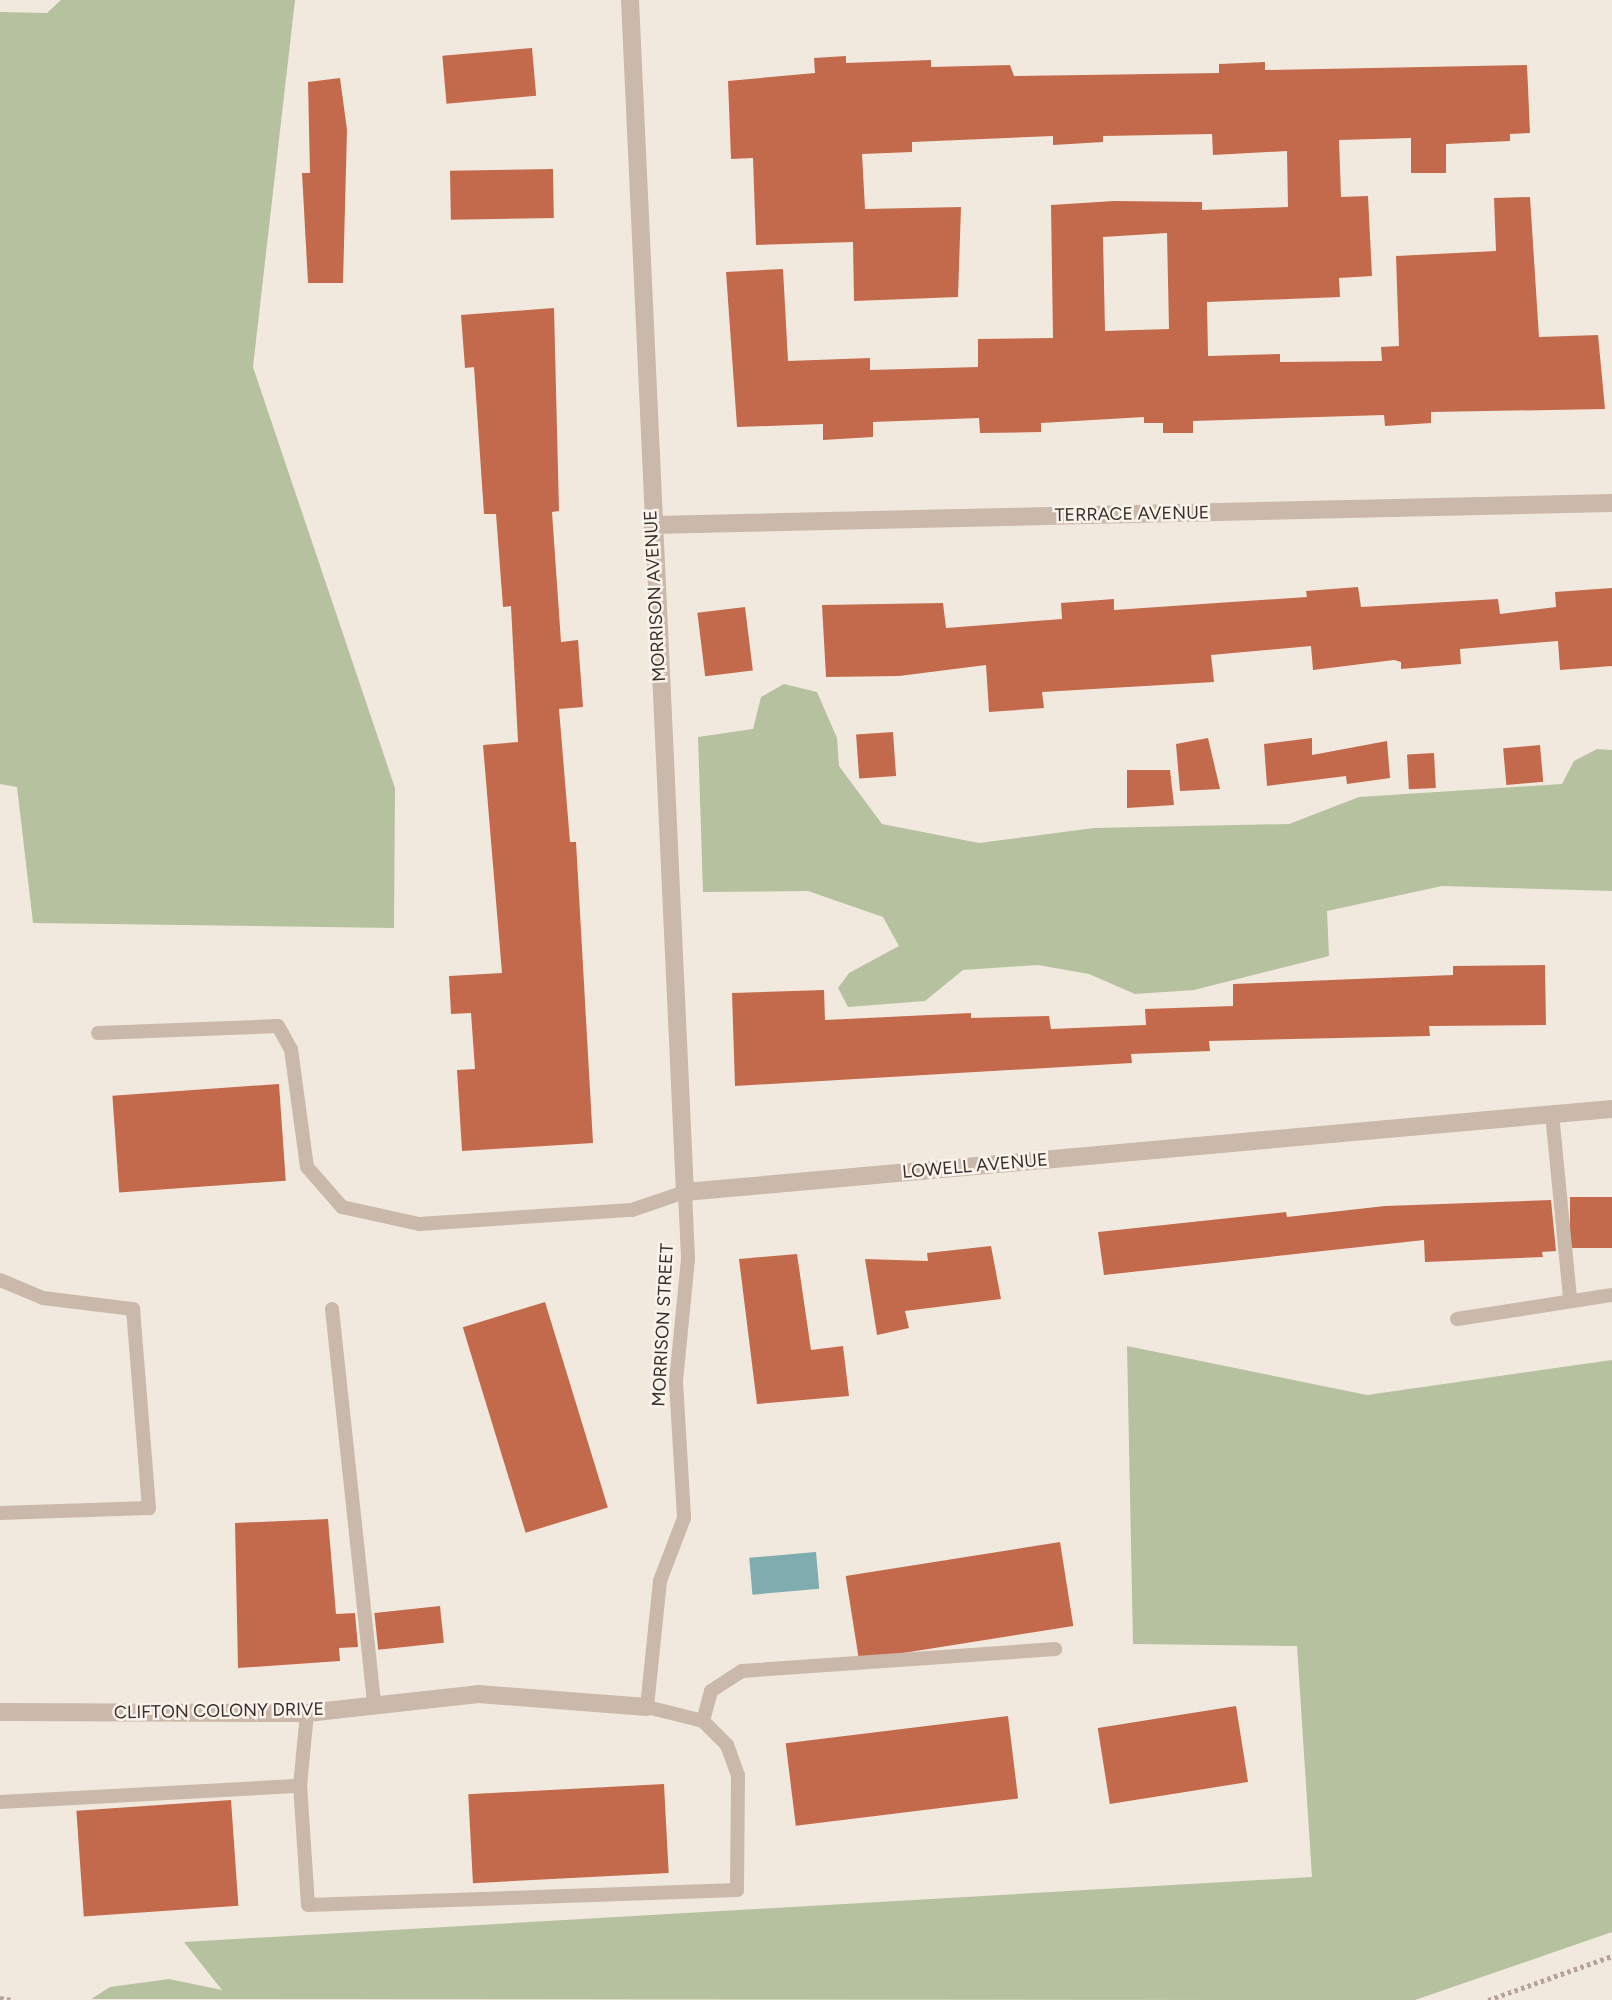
<!DOCTYPE html>
<style>
body{margin:0}
#map{position:relative;width:1612px;height:2000px;overflow:hidden;background:#f2e9de;font-family:Figtree,sans-serif}
div>[style]{position:absolute}
.green>*{inset:0;background:#b5c19f}
.water>*{inset:0;background:#7eacaf;transform-origin:0 0}
.building>*{inset:0;background:#c36a4c;transform-origin:0 0}
.path>*{height:4.5px;margin-top:-2.25px;transform-origin:0;background:repeating-linear-gradient(90deg,#b6a395 0 3.5px,transparent 0 7px)}
.lane>*{height:14px;margin:-7px;padding:0 7px;transform-origin:7px;border-radius:7px;background:#cab9aa}
.street>*{height:18px;margin:-9px;padding:0 9px;transform-origin:9px;border-radius:9px;background:#cab9aa}
span{translate:-50% -50%;white-space:nowrap;text-align:center;line-height:1.15;-webkit-text-stroke:5px #faf3eb;paint-order:stroke}
.street-label{font-size:18px;color:#382e2a}
</style>
<div id="map">
<div class="green">
<div style="clip-path:polygon(61px 0,295px 0,253px 367px,395px 788px,394px 928px,33px 923px,17px 787px,0 784px,0 12px,47px 13px)"></div>
<div style="clip-path:polygon(784px 684px,817px 692px,837px 738px,839px 766px,882px 824px,979px 843px,1094px 828px,1289px 824px,1359px 797px,1562px 784px,1574px 761px,1597px 749px,1612px 750px,1612px 891px,1442px 886px,1327px 911px,1329px 956px,1194px 990px,1135px 994px,1089px 974px,1038px 965px,963px 970px,925px 1001px,848px 1007px,838px 988px,849px 973px,899px 946px,883px 917px,808px 891px,703px 892px,698px 737px,753px 729px,761px 697px)"></div>
<div style="clip-path:polygon(1127px 1346px,1367px 1395px,1612px 1360px,1612px 1932px,1415px 2000px,91px 1999px,110px 1987px,169px 1979px,222px 1990px,184px 1942px,1312px 1877px,1297px 1646px,1133px 1644px)"></div>
</div>
<div class="water">
<div style="left:816px;top:1552px;width:37px;height:67px;rotate:85deg"></div>
</div>
<div class="building">
<div style="left:532px;top:48px;width:48px;height:90px;rotate:85deg"></div>
<div style="clip-path:polygon(evenodd,846px 56px,846px 63px,931px 60px,931px 67px,1010px 65px,1014px 76px,1219px 73px,1219px 64px,1265px 62px,1265px 70px,1527px 65px,1530px 133px,1510px 134px,1510px 141px,1446px 144px,1446px 173px,1411px 173px,1411px 138px,1339px 140px,1341px 197px,1368px 196px,1372px 276px,1339px 278px,1340px 297px,1207px 302px,1208px 356px,1280px 354px,1280px 362px,1382px 361px,1381px 347px,1399px 346px,1396px 256px,1496px 251px,1494px 198px,1530px 197px,1539px 337px,1598px 335px,1605px 409px,1431px 412px,1431px 423px,1385px 426px,1384px 415px,1193px 421px,1193px 433px,1163px 433px,1163px 423px,1144px 423px,1144px 417px,1041px 423px,1041px 432px,980px 433px,979px 418px,873px 422px,873px 437px,823px 440px,823px 424px,737px 427px,726px 272px,783px 269px,788px 361px,870px 358px,870px 370px,978px 367px,978px 339px,1053px 338px,1051px 205px,1114px 201px,1202px 202px,1202px 210px,1288px 207px,1287px 151px,1213px 155px,1212px 134px,1103px 136px,1103px 142px,1053px 145px,1053px 136px,912px 142px,912px 152px,862px 154px,865px 209px,961px 207px,958px 297px,854px 301px,853px 242px,756px 245px,753px 158px,731px 159px,728px 81px,815px 73px,814px 58px,846px 56px,1167px 233px,1169px 329px,1105px 331px,1103px 237px,1167px 233px)"></div>
<div style="clip-path:polygon(340px 78px,347px 130px,343px 283px,308px 283px,302px 173px,310px 173px,308px 82px)"></div>
<div style="left:553px;top:169px;width:49px;height:103px;rotate:89deg"></div>
<div style="clip-path:polygon(554px 308px,559px 511px,552px 512px,561px 642px,578px 640px,583px 707px,559px 709px,570px 842px,576px 842px,593px 1143px,462px 1151px,457px 1070px,475px 1069px,471px 1013px,451px 1014px,449px 976px,502px 973px,483px 745px,518px 742px,511px 606px,503px 607px,496px 514px,484px 514px,474px 367px,465px 368px,461px 315px)"></div>
<div style="clip-path:polygon(1358px 587px,1361px 607px,1498px 599px,1500px 614px,1556px 607px,1555px 592px,1612px 588px,1612px 666px,1560px 670px,1558px 641px,1460px 649px,1461px 664px,1401px 669px,1401px 662px,1394px 660px,1313px 670px,1311px 646px,1211px 655px,1214px 682px,1042px 692px,1044px 708px,989px 712px,986px 665px,899px 676px,826px 677px,822px 605px,943px 603px,946px 628px,1062px 619px,1061px 603px,1114px 599px,1114px 610px,1307px 597px,1306px 591px)"></div>
<div style="left:745px;top:607px;width:64px;height:48px;rotate:83deg"></div>
<div style="left:893px;top:732px;width:44px;height:37px;rotate:86deg"></div>
<div style="clip-path:polygon(1208px 738px,1220px 789px,1180px 791px,1176px 744px)"></div>
<div style="clip-path:polygon(1312px 738px,1312px 755px,1387px 741px,1390px 778px,1347px 784px,1346px 776px,1267px 786px,1264px 744px)"></div>
<div style="left:1540px;top:745px;width:37px;height:37px;rotate:85deg"></div>
<div style="left:1434px;top:753px;width:35px;height:27px;rotate:87deg"></div>
<div style="clip-path:polygon(1127px 770px,1170px 770px,1174px 805px,1127px 808px)"></div>
<div style="clip-path:polygon(1545px 965px,1546px 1025px,1429px 1026px,1430px 1036px,1209px 1041px,1210px 1051px,1131px 1054px,1132px 1063px,735px 1086px,732px 993px,824px 990px,825px 1020px,971px 1013px,971px 1018px,1049px 1016px,1051px 1029px,1146px 1025px,1145px 1009px,1233px 1006px,1233px 984px,1453px 975px,1453px 966px)"></div>
<div style="left:279px;top:1084px;width:97px;height:167px;rotate:86deg"></div>
<div style="left:1612px;top:1197px;width:51px;height:42px;rotate:90deg"></div>
<div style="clip-path:polygon(1551px 1200px,1556px 1251px,1542px 1252px,1543px 1257px,1425px 1262px,1424px 1240px,1104px 1275px,1098px 1232px,1286px 1212px,1287px 1217px,1385px 1206px)"></div>
<div style="clip-path:polygon(991px 1246px,1001px 1299px,905px 1311px,909px 1328px,877px 1335px,865px 1259px,928px 1261px,927px 1253px)"></div>
<div style="clip-path:polygon(797px 1254px,811px 1350px,843px 1346px,849px 1396px,757px 1404px,739px 1259px)"></div>
<div style="left:545px;top:1302px;width:215px;height:86px;rotate:73deg"></div>
<div style="clip-path:polygon(328px 1519px,336px 1614px,355px 1613px,358px 1647px,339px 1648px,340px 1661px,238px 1668px,235px 1523px)"></div>
<div style="left:1060px;top:1542px;width:85px;height:217px;rotate:81deg"></div>
<div style="left:440px;top:1606px;width:37px;height:66px;rotate:84deg"></div>
<div style="left:1236px;top:1706px;width:77px;height:140px;rotate:81deg"></div>
<div style="left:1008px;top:1716px;width:83px;height:224px;rotate:83deg"></div>
<div style="left:664px;top:1784px;width:89px;height:196px;rotate:87deg"></div>
<div style="left:231px;top:1800px;width:106px;height:155px;rotate:86deg"></div>
</div>
<div class="path">
<div style="left:0;top:1998px;width:12px;rotate:9deg"></div>
<div style="left:1488px;top:2000px;width:132px;rotate:-19.5deg"></div>
</div>
<div class="lane">
<div style="left:98px;top:1033px;width:180px;rotate:-2.2deg"></div>
<div style="left:278px;top:1026px;width:26px;rotate:61deg"></div>
<div style="left:291px;top:1049px;width:119px;rotate:82.3deg"></div>
<div style="left:307px;top:1167px;width:53px;rotate:48.8deg"></div>
<div style="left:342px;top:1207px;width:79px;rotate:12.4deg"></div>
<div style="left:419px;top:1224px;width:213px;rotate:-3.8deg"></div>
<div style="left:632px;top:1210px;width:56px;rotate:-18.8deg"></div>
<div style="left:685px;top:1192px;width:67px;rotate:87.4deg"></div>
<div style="left:688px;top:1259px;width:124px;rotate:95.6deg"></div>
<div style="left:676px;top:1382px;width:136px;rotate:86.6deg"></div>
<div style="left:684px;top:1518px;width:67px;rotate:110.9deg"></div>
<div style="left:660px;top:1581px;width:127px;rotate:95.9deg"></div>
<div style="left:647px;top:1707px;width:58px;rotate:14deg"></div>
<div style="left:703px;top:1721px;width:34px;rotate:45deg"></div>
<div style="left:727px;top:1745px;width:32px;rotate:70deg"></div>
<div style="left:738px;top:1775px;width:115px;rotate:90.5deg"></div>
<div style="left:737px;top:1890px;width:429px;rotate:178deg"></div>
<div style="left:308px;top:1905px;width:119px;rotate:-93.8deg"></div>
<div style="left:300px;top:1786px;width:73px;rotate:-84.5deg"></div>
<div style="left:1552px;top:1114px;width:186px;rotate:84.4deg"></div>
<div style="left:0;top:1280px;width:47px;rotate:22.7deg"></div>
<div style="left:43px;top:1298px;width:91px;rotate:7deg"></div>
<div style="left:133px;top:1309px;width:200px;rotate:85.4deg"></div>
<div style="left:149px;top:1508px;width:149px;rotate:178.1deg"></div>
<div style="left:332px;top:1309px;width:397px;rotate:83.9deg"></div>
<div style="left:1457px;top:1319px;width:157px;rotate:-8.8deg"></div>
<div style="left:703px;top:1721px;width:31px;rotate:-75deg"></div>
<div style="left:711px;top:1691px;width:37px;rotate:-33deg"></div>
<div style="left:742px;top:1671px;width:314px;rotate:-4deg"></div>
<div style="left:0;top:1802px;width:300px;rotate:-3.1deg"></div>
</div>
<div class="street">
<div style="left:630px;top:0;width:1193px;rotate:87.36deg"></div>
<div style="left:685px;top:1192px;width:931px;rotate:-5.12deg"></div>
<div style="left:652px;top:525px;width:960px;rotate:-1.31deg"></div>
<div style="left:0;top:1712px;width:307px;rotate:0.2deg"></div>
<div style="left:307px;top:1713px;width:172px;rotate:-6.3deg"></div>
<div style="left:478px;top:1694px;width:169px;rotate:4.4deg"></div>
</div>
<div class="street-label">
<span style="left:1132px;top:514px;rotate:-1deg">TERRACE AVENUE</span>
<span style="left:655px;top:596px;rotate:-93deg">MORRISON AVENUE</span>
<span style="left:975px;top:1166px;rotate:-5deg">LOWELL AVENUE</span>
<span style="left:663px;top:1325px;rotate:-87deg">MORRISON STREET</span>
<span style="left:219px;top:1711px;rotate:-1deg">CLIFTON COLONY DRIVE</span>
</div>
</div>
